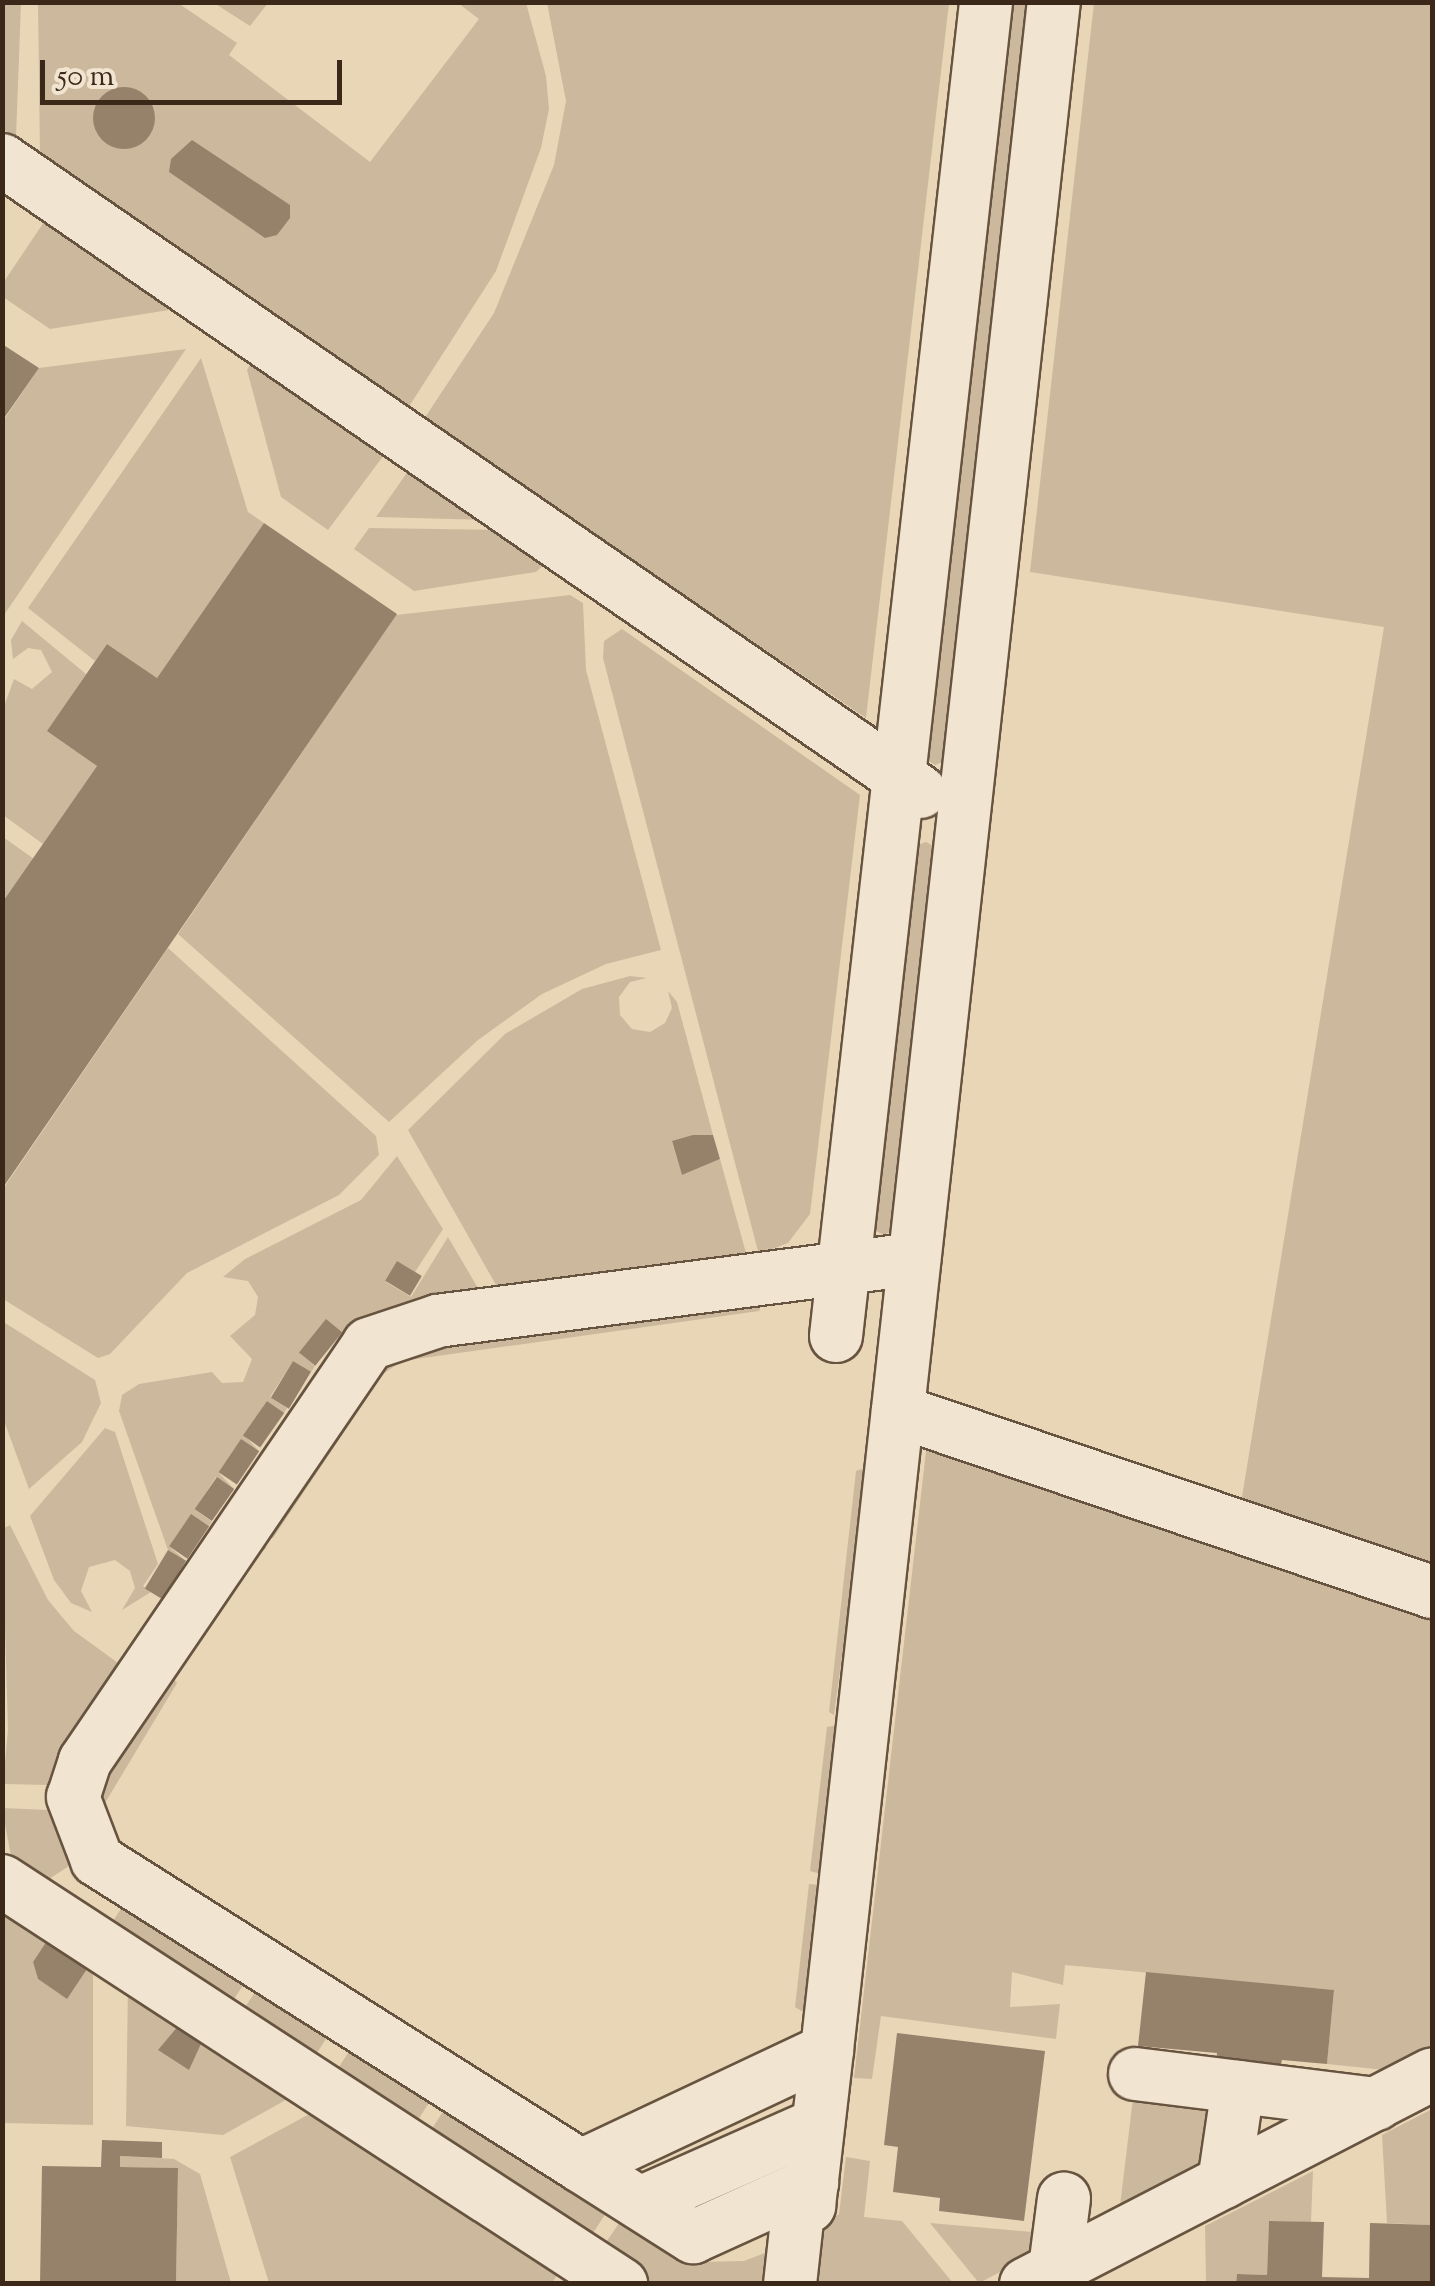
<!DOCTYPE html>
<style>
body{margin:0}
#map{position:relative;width:1435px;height:2286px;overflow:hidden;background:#e9d6b7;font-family:"Sorts Mill Goudy",serif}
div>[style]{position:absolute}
.green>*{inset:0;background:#ccb89c;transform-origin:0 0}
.building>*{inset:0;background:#96826b;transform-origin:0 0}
.round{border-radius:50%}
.roads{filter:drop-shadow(2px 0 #675440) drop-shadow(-2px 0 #675440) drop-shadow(0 2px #675440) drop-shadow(0 -2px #675440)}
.minor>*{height:52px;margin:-26px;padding:0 26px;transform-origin:26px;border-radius:26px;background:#f1e4d0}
span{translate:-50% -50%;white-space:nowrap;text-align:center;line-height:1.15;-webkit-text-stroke:10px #f1e4d0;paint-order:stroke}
.frame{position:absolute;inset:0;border:5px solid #3c2819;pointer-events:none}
.scale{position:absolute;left:40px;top:60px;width:302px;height:45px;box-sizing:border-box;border:5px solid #3c2819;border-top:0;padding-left:12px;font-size:30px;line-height:35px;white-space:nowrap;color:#3c2819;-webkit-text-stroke:8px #f1e4d0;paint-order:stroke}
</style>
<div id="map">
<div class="green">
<div style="clip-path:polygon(3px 3px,21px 3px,16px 137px,3px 129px)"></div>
<div style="clip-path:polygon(38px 3px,178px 3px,237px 43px,229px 55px,370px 162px,479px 19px,458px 3px,526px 3px,546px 76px,549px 109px,541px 148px,496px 271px,408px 408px,40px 154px)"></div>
<div style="clip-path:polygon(214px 3px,268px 3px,250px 26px)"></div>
<div style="clip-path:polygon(547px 3px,949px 3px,866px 718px,424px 419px,494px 313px,554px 165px,566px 101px)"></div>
<div style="clip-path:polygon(1009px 3px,1027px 3px,945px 761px,935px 765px,926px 759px)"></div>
<div style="clip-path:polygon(1094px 3px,1432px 3px,1432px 1568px,1241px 1503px,1384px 627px,1030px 572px)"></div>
<div style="clip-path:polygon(44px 222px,175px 309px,50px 329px,3px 297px,3px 283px)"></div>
<div style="clip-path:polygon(186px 349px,6px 612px,3px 618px,3px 421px,39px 368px)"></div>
<div style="clip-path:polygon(201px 358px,248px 512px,264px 523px,157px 678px,107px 644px,95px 661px,28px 608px)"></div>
<div style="clip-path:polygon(252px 361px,387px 451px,328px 530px,281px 497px,247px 370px)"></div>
<div style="clip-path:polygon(411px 467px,489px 520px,376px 517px)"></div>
<div style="clip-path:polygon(369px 528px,505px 530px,549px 560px,536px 572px,414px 591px,354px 549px)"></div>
<div style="clip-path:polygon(570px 595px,583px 603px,586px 670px,661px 950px,606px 964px,542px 994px,478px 1040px,389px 1122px,178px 934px,396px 615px)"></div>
<div style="clip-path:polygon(22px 621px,86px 674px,48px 731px,97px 766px,43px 844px,3px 815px,2px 712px,14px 679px,32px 689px,52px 672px,41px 650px,28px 648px,13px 659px,11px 640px)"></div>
<div style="clip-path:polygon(622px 629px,860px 795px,810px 1214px,788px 1243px,772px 1249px,758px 1251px,603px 658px,604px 641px)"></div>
<div style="clip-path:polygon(3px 837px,34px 859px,3px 904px)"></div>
<div style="clip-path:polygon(926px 842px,935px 847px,893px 1230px,884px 1235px,874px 1230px,917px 845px)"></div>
<div style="clip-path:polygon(168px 948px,376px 1136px,379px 1155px,339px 1195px,187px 1273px,110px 1354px,98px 1358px,3px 1299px,3px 1189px)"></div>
<div style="clip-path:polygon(630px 976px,647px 978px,630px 982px,619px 997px,620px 1015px,632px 1029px,650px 1032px,665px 1023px,672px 1008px,668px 991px,677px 1002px,713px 1135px,672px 1142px,682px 1175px,720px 1159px,746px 1253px,500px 1292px,408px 1130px,505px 1034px,582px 989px)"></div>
<div style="clip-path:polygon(397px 1156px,443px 1229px,415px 1272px,397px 1261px,386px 1282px,411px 1297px,448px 1237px,482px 1295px,385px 1311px,342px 1332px,327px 1320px,299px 1352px,315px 1366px,311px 1372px,293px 1361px,270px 1397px,287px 1408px,284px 1413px,267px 1401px,244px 1435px,259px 1451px,241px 1440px,219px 1473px,234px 1489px,216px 1477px,195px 1509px,212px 1522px,209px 1526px,191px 1515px,170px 1547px,186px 1561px,168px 1550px,119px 1411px,122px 1395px,139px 1384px,212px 1372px,222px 1383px,243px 1382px,252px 1359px,230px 1336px,255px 1315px,258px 1297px,248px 1281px,223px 1277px,245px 1259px,361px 1200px)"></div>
<div style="clip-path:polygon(762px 1303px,759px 1311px,402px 1361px,383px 1374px,273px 1538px,267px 1537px,396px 1350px)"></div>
<div style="clip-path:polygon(2px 1321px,95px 1380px,101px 1403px,82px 1442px,29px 1489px,3px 1418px)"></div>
<div style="clip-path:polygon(105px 1428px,115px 1432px,158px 1564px,143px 1586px,151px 1592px,122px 1610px,135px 1588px,130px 1571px,115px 1560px,89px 1567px,81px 1591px,92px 1612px,71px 1603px,54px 1580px,30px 1516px)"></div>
<div style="clip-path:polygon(928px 1434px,1432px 1612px,1432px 2050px,1394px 2071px,1327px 2064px,1334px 1990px,1065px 1965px,1063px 1985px,1012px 1972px,1010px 2007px,1060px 2004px,1056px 2039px,881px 2016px,872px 2079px,854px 2078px)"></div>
<div style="clip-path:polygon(862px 1469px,867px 1471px,834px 1715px,829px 1712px,856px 1471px)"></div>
<div style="clip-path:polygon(10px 1525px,48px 1600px,74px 1631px,118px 1663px,48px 1785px,3px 1784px,8px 1730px,2px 1529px)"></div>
<div style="left:263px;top:1543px;width:6px;height:144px;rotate:51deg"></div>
<div style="clip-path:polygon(173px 1678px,177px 1683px,102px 1808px,104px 1775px)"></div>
<div style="clip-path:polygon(833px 1726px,839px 1729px,823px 1872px,817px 1873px,810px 1871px,827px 1727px)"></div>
<div style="clip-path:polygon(2px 1808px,49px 1810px,75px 1862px,40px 1885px,11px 1856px)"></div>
<div style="clip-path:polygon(809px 1884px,822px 1885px,803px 2012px,795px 2007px)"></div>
<div style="clip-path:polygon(2px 1901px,52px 1933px,33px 1962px,38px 1979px,66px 1998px,93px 1960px,93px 2125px,3px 2123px)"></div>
<div style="left:126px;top:1901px;width:144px;height:34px;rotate:33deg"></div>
<div style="clip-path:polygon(128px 1983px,184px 2019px,159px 2050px,189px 2069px,206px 2033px,291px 2097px,223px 2135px,126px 2126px)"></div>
<div style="left:259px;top:1986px;width:85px;height:35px;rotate:33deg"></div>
<div style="left:352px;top:2047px;width:95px;height:35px;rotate:33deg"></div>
<div style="clip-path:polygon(1133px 2098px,1223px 2107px,1215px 2155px,1120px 2206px)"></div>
<div style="left:446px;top:2107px;width:192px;height:36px;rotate:33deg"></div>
<div style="clip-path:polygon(1432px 2109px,1432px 2225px,1387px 2223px,1382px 2135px)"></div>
<div style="clip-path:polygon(313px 2112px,563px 2266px,552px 2283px,269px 2283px,230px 2157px)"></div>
<div style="clip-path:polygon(120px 2156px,174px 2159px,200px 2174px,231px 2283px,176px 2283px,178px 2168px,120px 2167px)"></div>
<div style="clip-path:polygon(846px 2157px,870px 2161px,864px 2217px,902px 2221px,953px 2283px,810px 2284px,816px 2230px,839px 2214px)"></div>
<div style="clip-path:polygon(1313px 2171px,1311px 2222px,1269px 2221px,1267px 2275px,1237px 2274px,1236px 2283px,1206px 2283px,1205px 2226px)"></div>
<div style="clip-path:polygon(621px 2220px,699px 2262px,744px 2261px,780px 2247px,776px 2284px,652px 2283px,601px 2250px)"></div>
<div style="clip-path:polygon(930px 2223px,1032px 2232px,1029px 2257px,979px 2283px)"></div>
</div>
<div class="building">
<div class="round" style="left:93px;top:87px;width:62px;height:62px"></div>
<div style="clip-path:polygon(192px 140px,290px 205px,290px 218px,277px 235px,265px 238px,169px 172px,171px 159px)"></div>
<div style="clip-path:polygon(2px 344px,39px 368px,2px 421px)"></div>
<div style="clip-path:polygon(264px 523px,397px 614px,2px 1189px,2px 903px,97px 766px,47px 731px,107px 644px,157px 678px)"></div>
<div style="clip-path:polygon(693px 1135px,713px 1135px,720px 1159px,682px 1175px,672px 1141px)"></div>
<div style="left:397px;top:1261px;width:29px;height:23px;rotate:31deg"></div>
<div style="left:326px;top:1319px;width:21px;height:43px;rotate:39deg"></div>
<div style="left:293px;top:1361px;width:21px;height:43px;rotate:31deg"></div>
<div style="left:267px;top:1401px;width:21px;height:42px;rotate:35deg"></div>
<div style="left:241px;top:1439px;width:22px;height:40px;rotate:34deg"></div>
<div style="left:217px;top:1477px;width:21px;height:39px;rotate:35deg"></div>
<div style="left:191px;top:1514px;width:22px;height:39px;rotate:34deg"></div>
<div style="left:168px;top:1550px;width:21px;height:45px;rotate:31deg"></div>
<div style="clip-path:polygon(52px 1933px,93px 1960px,67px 1999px,38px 1979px,33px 1962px)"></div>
<div style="clip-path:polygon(1146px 1972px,1334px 1990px,1327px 2064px,1282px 2060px,1280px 2069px,1216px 2062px,1217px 2053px,1138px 2046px)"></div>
<div style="clip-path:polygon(184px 2019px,206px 2033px,189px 2070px,158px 2050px)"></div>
<div style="clip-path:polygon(897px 2033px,1045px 2051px,1024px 2221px,939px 2211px,940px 2198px,893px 2192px,898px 2147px,884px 2145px)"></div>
<div style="clip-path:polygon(102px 2140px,162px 2142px,162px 2158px,120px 2156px,120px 2167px,178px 2168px,176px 2284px,40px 2284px,42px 2166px,101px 2167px)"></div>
<div style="clip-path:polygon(1269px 2221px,1324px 2222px,1322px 2277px,1369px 2278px,1370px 2223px,1432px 2225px,1432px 2284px,1236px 2284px,1237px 2274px,1267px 2275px)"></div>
</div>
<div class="roads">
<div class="minor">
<div style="left:2px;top:160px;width:1115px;rotate:34.52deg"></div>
<div style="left:914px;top:1259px;width:480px;rotate:172.6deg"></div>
<div style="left:438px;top:1321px;width:73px;rotate:161.6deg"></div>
<div style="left:369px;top:1344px;width:505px;rotate:124.26deg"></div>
<div style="left:85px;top:1761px;width:38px;rotate:108deg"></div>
<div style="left:73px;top:1797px;width:67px;rotate:69.1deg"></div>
<div style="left:97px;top:1860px;width:573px;rotate:32.3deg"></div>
<div style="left:581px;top:2166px;width:272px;rotate:-25.2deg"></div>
<div style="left:827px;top:2050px;width:2061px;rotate:-83.68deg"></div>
<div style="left:836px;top:1336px;width:1342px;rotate:-83.58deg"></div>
<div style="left:898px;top:1411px;width:564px;rotate:18.72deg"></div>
<div style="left:2px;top:1881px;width:739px;rotate:33.07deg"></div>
<div style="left:1135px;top:2074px;width:243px;rotate:7.1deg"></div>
<div style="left:581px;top:2166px;width:133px;rotate:32.4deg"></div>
<div style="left:693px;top:2237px;width:131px;rotate:-24.4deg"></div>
<div style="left:1224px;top:2182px;width:96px;rotate:-81.6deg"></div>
<div style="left:640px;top:2203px;width:195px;rotate:-23.9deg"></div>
<div style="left:1055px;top:2268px;width:70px;rotate:-82.6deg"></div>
<div style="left:790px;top:2284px;width:72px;rotate:-83.7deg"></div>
<div style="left:798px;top:2212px;width:13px;rotate:-29deg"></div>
<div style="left:809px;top:2206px;width:157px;rotate:-83.4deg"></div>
<div style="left:1026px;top:2284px;width:457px;rotate:-27.3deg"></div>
</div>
</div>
<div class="frame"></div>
<div class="scale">50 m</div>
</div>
